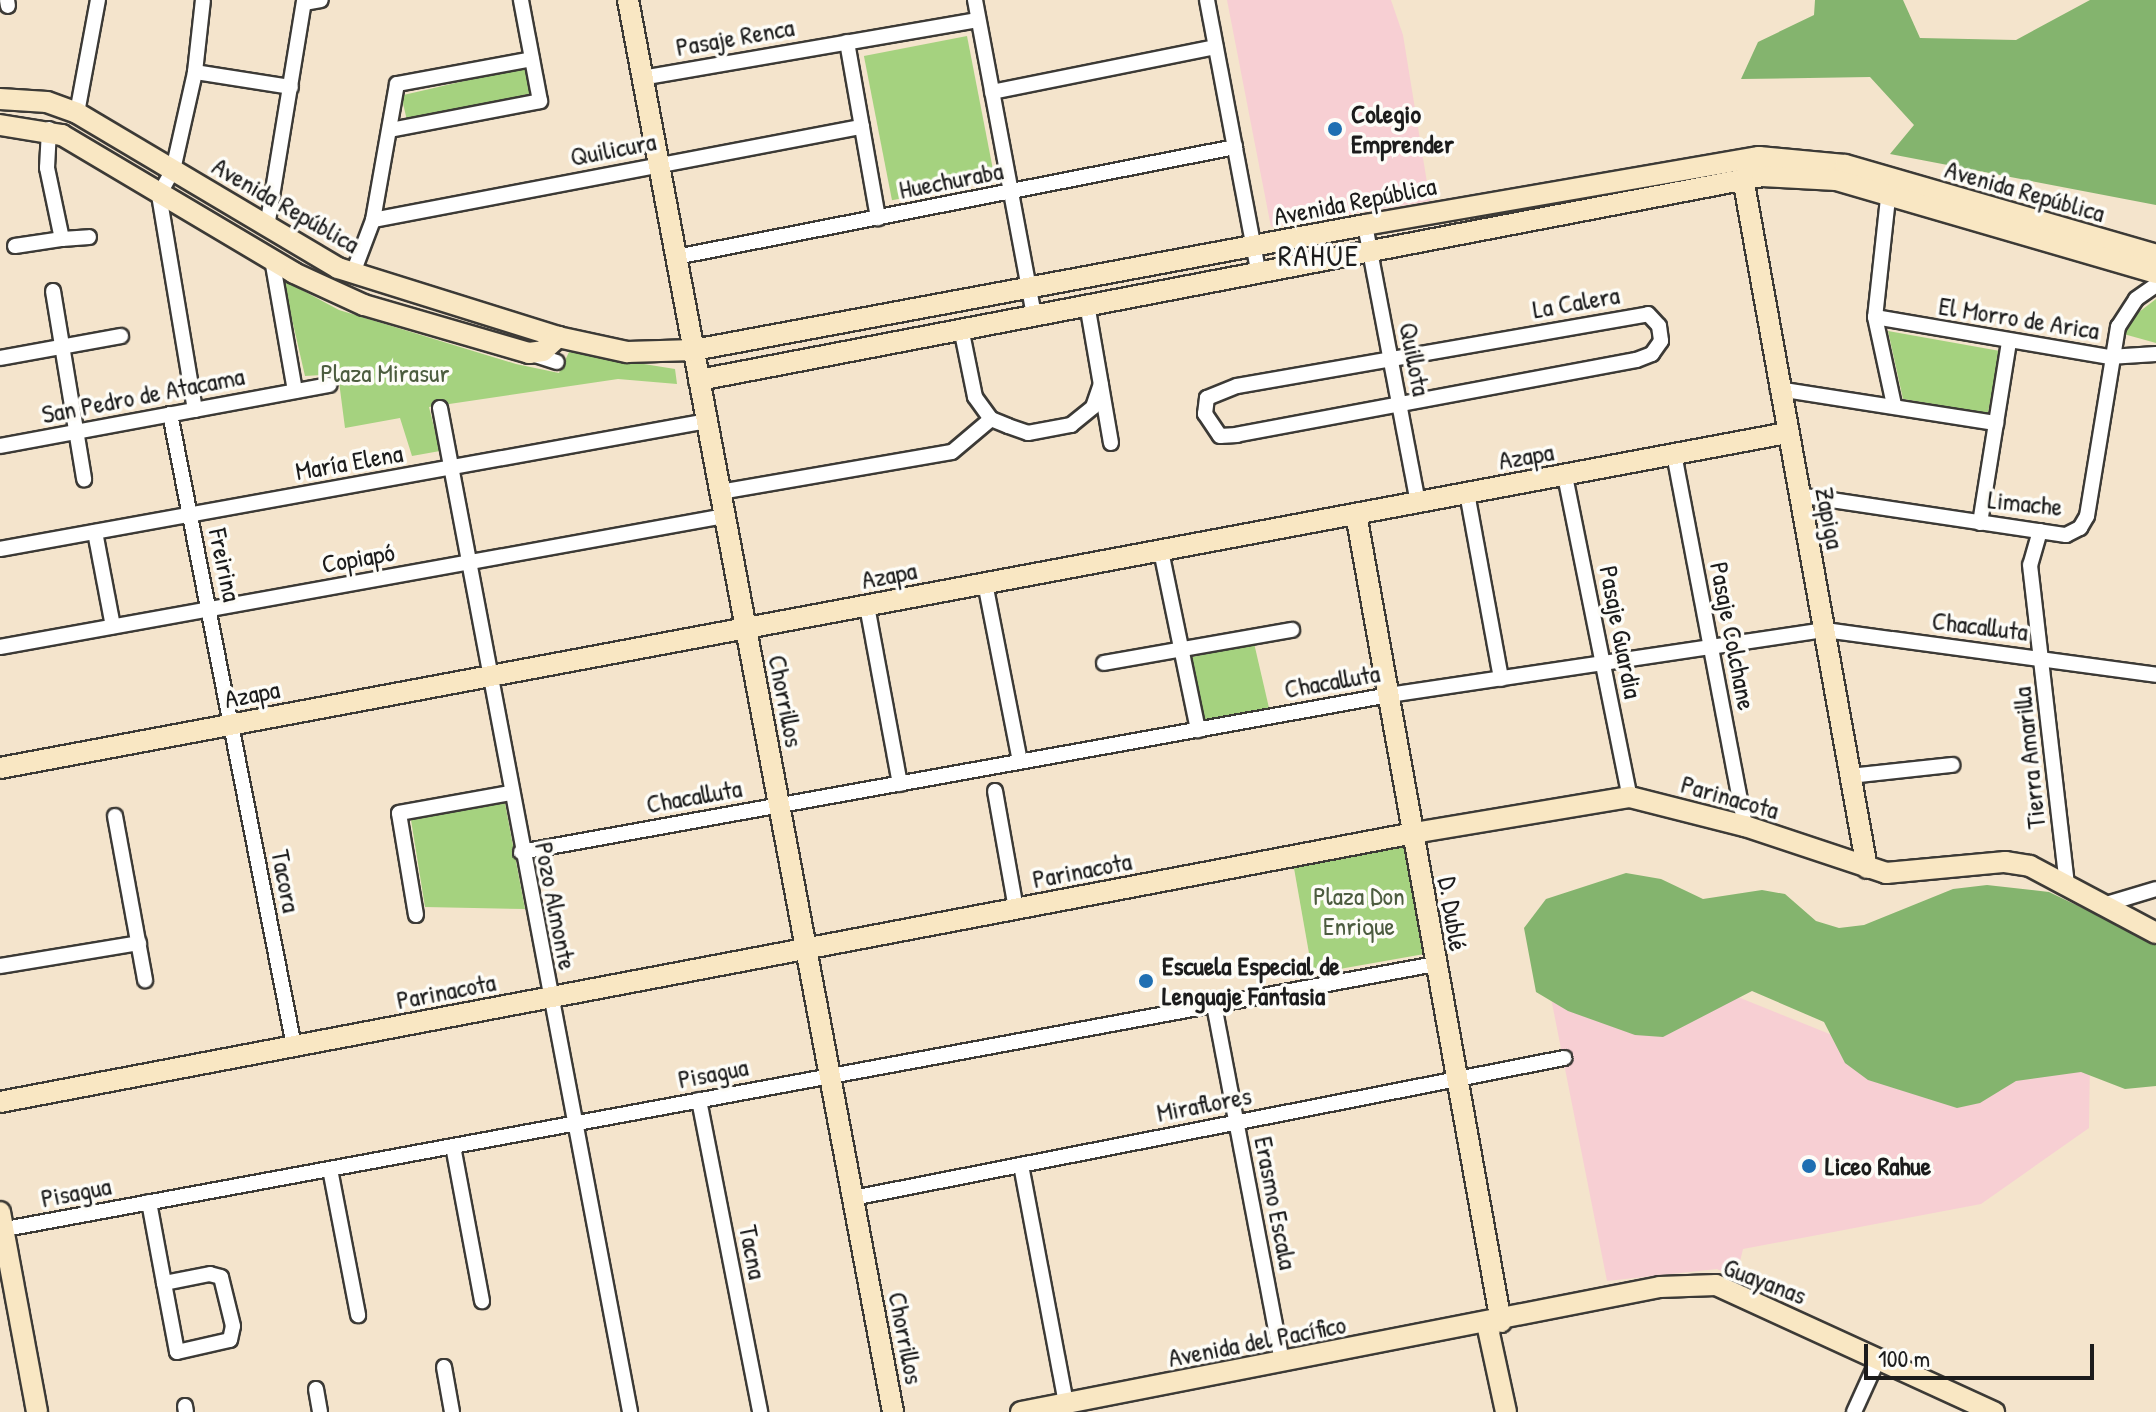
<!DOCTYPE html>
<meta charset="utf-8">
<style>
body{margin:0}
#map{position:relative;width:2156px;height:1412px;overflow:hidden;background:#f4e4cc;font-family:"Patrick Hand",sans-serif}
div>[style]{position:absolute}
.built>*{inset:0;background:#f7cfd3}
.green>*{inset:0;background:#a5d27f;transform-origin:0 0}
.forest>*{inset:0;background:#84b46e}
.roads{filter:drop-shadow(2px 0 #3c3a36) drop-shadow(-2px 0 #3c3a36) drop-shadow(0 2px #3c3a36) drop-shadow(0 -2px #3c3a36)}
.street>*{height:14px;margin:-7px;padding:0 7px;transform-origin:7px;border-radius:7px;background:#fff}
.secondary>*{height:20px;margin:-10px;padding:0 10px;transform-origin:10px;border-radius:10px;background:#f9e7c3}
.dots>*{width:22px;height:22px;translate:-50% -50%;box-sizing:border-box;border:4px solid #fdfcf7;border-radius:50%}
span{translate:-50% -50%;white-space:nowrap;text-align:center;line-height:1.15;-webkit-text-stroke:7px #fdfcf7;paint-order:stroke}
.street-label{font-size:26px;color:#1c1c1c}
.poi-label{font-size:26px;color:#1c1c1c;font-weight:700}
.left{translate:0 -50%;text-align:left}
.park-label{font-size:26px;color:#4c5c3f}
.quarter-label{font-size:30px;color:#1c1c1c;letter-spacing:2px}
.scale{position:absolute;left:1864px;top:1344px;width:230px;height:36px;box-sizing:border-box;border:4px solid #1c1c1c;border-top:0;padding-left:10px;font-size:24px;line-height:28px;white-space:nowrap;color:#1c1c1c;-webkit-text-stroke:6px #fdfcf7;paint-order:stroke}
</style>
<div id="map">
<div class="built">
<div style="clip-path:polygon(1227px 0,1391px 0,1403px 35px,1430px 201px,1271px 227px)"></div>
<div style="clip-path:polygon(1549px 988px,1718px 989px,1961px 1087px,2090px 1059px,2089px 1128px,1981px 1204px,1743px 1249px,1736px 1278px,1717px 1269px,1607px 1281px)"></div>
</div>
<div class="green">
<div style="left:967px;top:36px;width:147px;height:105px;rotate:79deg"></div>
<div style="left:525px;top:67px;width:27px;height:127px;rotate:77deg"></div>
<div style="clip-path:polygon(283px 280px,339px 310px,516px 364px,559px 373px,569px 352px,675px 369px,677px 384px,618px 379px,429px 407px,440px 451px,412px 456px,400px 418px,345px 428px,338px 374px,305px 376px)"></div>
<div style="clip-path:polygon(2156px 299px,2156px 343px,2120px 333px,2139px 312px)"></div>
<div style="clip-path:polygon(1888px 331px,2000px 351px,1988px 413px,1903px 399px)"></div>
<div style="left:1254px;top:643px;width:67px;height:66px;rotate:77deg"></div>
<div style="clip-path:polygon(505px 803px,525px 909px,425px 907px,411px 820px)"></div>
<div style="left:1404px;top:847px;width:109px;height:112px;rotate:80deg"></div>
</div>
<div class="forest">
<div style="clip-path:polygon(1815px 0,1903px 0,1920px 38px,2016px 40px,2090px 0,2156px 0,2156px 205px,1890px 154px,1914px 125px,1870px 77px,1741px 79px,1758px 42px,1814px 15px)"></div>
<div style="clip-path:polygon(1626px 873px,1661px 879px,1703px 899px,1762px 890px,1785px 894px,1816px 921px,1839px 928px,1864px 925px,1953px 889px,1987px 885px,2049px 892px,2143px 937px,2156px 930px,2156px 1086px,2125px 1089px,2081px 1072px,2016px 1081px,1980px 1103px,1957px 1108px,1868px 1080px,1845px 1063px,1824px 1022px,1752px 991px,1663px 1037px,1635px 1035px,1568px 1011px,1536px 992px,1524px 928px,1546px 899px)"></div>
</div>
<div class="roads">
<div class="street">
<div style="left:7px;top:0;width:6px;rotate:81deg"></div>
<div style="left:975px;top:0;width:319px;rotate:79.4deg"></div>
<div style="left:1207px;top:0;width:279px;rotate:79.3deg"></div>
<div style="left:304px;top:3px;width:17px;rotate:-10deg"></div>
<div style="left:847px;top:42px;width:179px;rotate:80deg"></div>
<div style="left:195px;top:72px;width:97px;rotate:8.9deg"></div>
<div style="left:642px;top:78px;width:341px;rotate:-9.8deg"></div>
<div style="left:992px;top:92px;width:228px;rotate:-11.4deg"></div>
<div style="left:77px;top:113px;width:115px;rotate:-79.5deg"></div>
<div style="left:390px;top:130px;width:153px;rotate:-10.9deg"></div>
<div style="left:540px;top:101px;width:103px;rotate:-100.7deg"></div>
<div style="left:1889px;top:189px;width:129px;rotate:96.2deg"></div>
<div style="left:1875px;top:317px;width:90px;rotate:77.8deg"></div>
<div style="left:373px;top:220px;width:498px;rotate:-10.8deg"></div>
<div style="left:1365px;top:225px;width:282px;rotate:79.2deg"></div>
<div style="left:267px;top:227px;width:230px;rotate:-80.7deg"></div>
<div style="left:62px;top:239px;width:27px;rotate:-4deg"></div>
<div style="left:15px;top:246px;width:48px;rotate:-8.5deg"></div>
<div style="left:62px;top:239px;width:73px;rotate:-101.9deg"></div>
<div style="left:47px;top:168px;width:39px;rotate:-87deg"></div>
<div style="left:676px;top:257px;width:570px;rotate:-11.13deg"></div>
<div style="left:272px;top:259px;width:134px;rotate:80.1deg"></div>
<div style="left:353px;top:273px;width:57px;rotate:-69.3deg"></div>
<div style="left:373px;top:220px;width:138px;rotate:-80deg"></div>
<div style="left:397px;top:84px;width:137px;rotate:-10.5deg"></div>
<div style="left:53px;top:291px;width:191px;rotate:80.6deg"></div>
<div style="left:1087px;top:304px;width:141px;rotate:80.2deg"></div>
<div style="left:1648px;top:314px;width:16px;rotate:47deg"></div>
<div style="left:1659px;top:326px;width:15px;rotate:82deg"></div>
<div style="left:1661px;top:341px;width:16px;rotate:125deg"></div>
<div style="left:1652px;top:354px;width:17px;rotate:159deg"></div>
<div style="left:1636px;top:360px;width:406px;rotate:169.4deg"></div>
<div style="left:1237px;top:435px;width:17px;rotate:177deg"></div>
<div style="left:1220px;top:436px;width:27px;rotate:-124deg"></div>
<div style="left:1205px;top:414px;width:16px;rotate:-83deg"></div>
<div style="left:1207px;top:398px;width:32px;rotate:-22deg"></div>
<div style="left:1237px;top:386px;width:417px;rotate:-9.9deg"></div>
<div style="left:1875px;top:317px;width:237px;rotate:9.7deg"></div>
<div style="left:2109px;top:357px;width:47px;rotate:-3.7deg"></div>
<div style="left:961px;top:328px;width:70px;rotate:78.5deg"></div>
<div style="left:975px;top:397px;width:27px;rotate:54deg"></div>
<div style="left:991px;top:419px;width:18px;rotate:22deg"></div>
<div style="left:1008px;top:426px;width:21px;rotate:19deg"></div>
<div style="left:1028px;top:433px;width:44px;rotate:-10.5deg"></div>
<div style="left:1071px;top:425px;width:28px;rotate:-39deg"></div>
<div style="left:1093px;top:407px;width:24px;rotate:-71deg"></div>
<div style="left:532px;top:354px;width:26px;rotate:18deg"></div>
<div style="left:0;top:358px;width:123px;rotate:-10.3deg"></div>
<div style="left:1778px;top:389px;width:221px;rotate:8.9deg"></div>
<div style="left:440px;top:408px;width:1022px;rotate:79.28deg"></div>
<div style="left:195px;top:410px;width:218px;rotate:-99.5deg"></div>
<div style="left:159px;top:195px;width:29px;rotate:-61deg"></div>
<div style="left:173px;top:170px;width:100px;rotate:-77.3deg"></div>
<div style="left:195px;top:72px;width:72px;rotate:-83.7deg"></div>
<div style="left:170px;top:414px;width:644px;rotate:78.9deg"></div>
<div style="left:0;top:446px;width:335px;rotate:-10.5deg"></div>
<div style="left:1674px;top:454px;width:379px;rotate:79.2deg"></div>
<div style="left:1565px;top:476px;width:328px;rotate:78.6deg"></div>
<div style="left:720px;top:492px;width:235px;rotate:-9.8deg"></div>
<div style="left:952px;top:452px;width:51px;rotate:-40.2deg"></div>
<div style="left:1467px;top:493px;width:189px;rotate:79.6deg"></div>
<div style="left:1798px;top:495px;width:271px;rotate:8.5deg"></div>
<div style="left:2066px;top:535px;width:16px;rotate:-27deg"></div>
<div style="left:2080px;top:528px;width:14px;rotate:-60deg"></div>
<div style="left:2087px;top:516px;width:192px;rotate:-80.7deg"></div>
<div style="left:2118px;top:327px;width:33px;rotate:-57deg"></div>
<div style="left:2136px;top:299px;width:24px;rotate:-35deg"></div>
<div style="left:1980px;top:523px;width:183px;rotate:-80.9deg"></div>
<div style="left:2040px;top:531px;width:35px;rotate:106deg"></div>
<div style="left:2030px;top:565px;width:321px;rotate:83.4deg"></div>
<div style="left:95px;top:532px;width:96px;rotate:79.2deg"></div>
<div style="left:0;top:549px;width:718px;rotate:-10.26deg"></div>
<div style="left:1161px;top:551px;width:183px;rotate:78.3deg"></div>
<div style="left:985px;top:583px;width:182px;rotate:78.9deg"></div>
<div style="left:867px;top:606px;width:181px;rotate:79.5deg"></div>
<div style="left:0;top:647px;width:737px;rotate:-10.24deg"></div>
<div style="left:1104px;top:663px;width:191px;rotate:-10deg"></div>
<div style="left:1850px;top:776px;width:103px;rotate:-6.2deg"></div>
<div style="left:995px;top:791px;width:120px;rotate:79.9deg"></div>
<div style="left:115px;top:816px;width:167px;rotate:79.6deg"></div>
<div style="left:521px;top:852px;width:882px;rotate:-10.25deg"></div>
<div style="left:1389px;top:695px;width:441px;rotate:-8.5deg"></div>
<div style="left:1825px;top:630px;width:334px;rotate:7.7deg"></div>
<div style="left:2103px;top:905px;width:55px;rotate:-16.8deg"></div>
<div style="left:416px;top:915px;width:103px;rotate:-99.5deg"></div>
<div style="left:399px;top:813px;width:113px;rotate:-10.2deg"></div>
<div style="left:0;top:966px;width:141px;rotate:-9.4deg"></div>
<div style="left:1214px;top:1005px;width:364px;rotate:79.2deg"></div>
<div style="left:699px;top:1100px;width:318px;rotate:78.9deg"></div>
<div style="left:453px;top:1146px;width:158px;rotate:79.4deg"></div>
<div style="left:1021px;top:1165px;width:243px;rotate:79.3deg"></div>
<div style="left:330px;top:1169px;width:149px;rotate:79.1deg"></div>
<div style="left:853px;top:1198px;width:725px;rotate:-11.14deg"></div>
<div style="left:149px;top:1202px;width:82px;rotate:79.5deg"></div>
<div style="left:164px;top:1283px;width:70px;rotate:79.3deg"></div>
<div style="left:177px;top:1352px;width:54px;rotate:-12.8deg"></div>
<div style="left:230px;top:1340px;width:14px;rotate:-78deg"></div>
<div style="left:233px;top:1326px;width:50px;rotate:-103.8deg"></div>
<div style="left:221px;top:1277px;width:11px;rotate:-165deg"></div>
<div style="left:210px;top:1274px;width:47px;rotate:168.9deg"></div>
<div style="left:0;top:1230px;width:1459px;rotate:-10.5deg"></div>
<div style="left:444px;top:1367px;width:46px;rotate:79.9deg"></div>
<div style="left:316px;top:1389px;width:23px;rotate:80deg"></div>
<div style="left:185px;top:1406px;width:6px;rotate:81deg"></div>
<div style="left:1854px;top:1412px;width:60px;rotate:-65.6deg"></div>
</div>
<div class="secondary">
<div style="left:628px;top:0;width:1437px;rotate:79.37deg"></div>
<div style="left:0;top:99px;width:47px;rotate:3.7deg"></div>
<div style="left:47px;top:102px;width:32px;rotate:20deg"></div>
<div style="left:77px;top:113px;width:304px;rotate:30.7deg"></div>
<div style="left:338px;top:268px;width:231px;rotate:17.4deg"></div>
<div style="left:558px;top:337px;width:71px;rotate:12.3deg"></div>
<div style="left:627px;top:352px;width:67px;rotate:-1.7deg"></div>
<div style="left:694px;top:350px;width:683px;rotate:-10.55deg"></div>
<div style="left:1365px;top:225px;width:400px;rotate:-9.8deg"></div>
<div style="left:1759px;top:157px;width:86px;rotate:5.3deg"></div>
<div style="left:1845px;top:165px;width:324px;rotate:16.1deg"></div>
<div style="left:0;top:125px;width:63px;rotate:9.2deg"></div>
<div style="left:62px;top:135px;width:270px;rotate:30.7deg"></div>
<div style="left:294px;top:273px;width:77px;rotate:24.6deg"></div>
<div style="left:364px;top:305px;width:172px;rotate:16.2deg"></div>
<div style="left:529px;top:353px;width:14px;rotate:-8deg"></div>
<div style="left:543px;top:351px;width:21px;rotate:-43deg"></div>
<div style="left:1743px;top:178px;width:701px;rotate:79.81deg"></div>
<div style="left:699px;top:380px;width:1082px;rotate:-10.86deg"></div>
<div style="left:1762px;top:176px;width:74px;rotate:3.1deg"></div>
<div style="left:1836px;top:180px;width:333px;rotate:16.2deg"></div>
<div style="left:1356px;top:514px;width:821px;rotate:79.83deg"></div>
<div style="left:0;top:768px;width:1818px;rotate:-10.62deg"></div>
<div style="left:0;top:1102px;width:1439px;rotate:-10.77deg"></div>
<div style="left:1414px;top:833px;width:219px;rotate:-9.5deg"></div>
<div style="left:1630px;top:797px;width:119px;rotate:14.2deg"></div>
<div style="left:1745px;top:826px;width:149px;rotate:18.4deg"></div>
<div style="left:1886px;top:873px;width:120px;rotate:-5.3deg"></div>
<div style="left:2005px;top:862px;width:25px;rotate:9deg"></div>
<div style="left:2030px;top:866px;width:143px;rotate:28deg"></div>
<div style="left:0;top:1212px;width:203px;rotate:79.5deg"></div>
<div style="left:1487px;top:1324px;width:90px;rotate:77.8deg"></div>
<div style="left:1021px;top:1412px;width:651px;rotate:-11.07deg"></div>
<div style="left:1660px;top:1287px;width:56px;rotate:-2deg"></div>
<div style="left:1716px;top:1285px;width:306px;rotate:24.6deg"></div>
</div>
</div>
<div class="dots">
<div style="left:1335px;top:129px;background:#1f6fb2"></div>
<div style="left:1146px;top:981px;background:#1f6fb2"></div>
<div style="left:1809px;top:1166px;background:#1f6fb2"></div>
</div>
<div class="street-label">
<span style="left:735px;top:37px;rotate:-10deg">Pasaje Renca</span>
<span style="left:613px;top:149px;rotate:-11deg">Quilicura</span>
<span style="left:951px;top:180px;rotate:-11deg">Huechuraba</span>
<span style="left:2025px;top:191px;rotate:16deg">Avenida República</span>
<span style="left:1355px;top:201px;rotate:-11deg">Avenida República</span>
<span style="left:286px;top:205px;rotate:30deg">Avenida República</span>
<span style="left:1576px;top:302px;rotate:-10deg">La Calera</span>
<span style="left:2019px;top:318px;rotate:9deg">El Morro de Arica</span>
<span style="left:1415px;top:359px;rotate:79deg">Quillota</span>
<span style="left:143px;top:395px;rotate:-11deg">San Pedro de Atacama</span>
<span style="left:1526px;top:456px;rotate:-10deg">Azapa</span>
<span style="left:349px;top:462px;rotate:-10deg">María Elena</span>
<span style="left:2025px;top:503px;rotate:6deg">Limache</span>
<span style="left:1830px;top:518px;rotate:79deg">Zapiga</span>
<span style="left:358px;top:558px;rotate:-10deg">Copiapó</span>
<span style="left:225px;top:565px;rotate:78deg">Freirina</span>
<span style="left:889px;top:575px;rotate:-11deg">Azapa</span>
<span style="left:1980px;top:626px;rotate:7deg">Chacalluta</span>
<span style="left:1621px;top:632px;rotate:79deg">Pasaje Guardia</span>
<span style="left:1733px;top:636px;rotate:79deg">Pasaje Colchane</span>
<span style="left:1332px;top:681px;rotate:-10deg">Chacalluta</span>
<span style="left:252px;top:694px;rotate:-11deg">Azapa</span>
<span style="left:786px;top:701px;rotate:79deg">Chorrillos</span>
<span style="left:2029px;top:758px;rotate:-96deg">Tierra Amarilla</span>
<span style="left:694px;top:796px;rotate:-10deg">Chacalluta</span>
<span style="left:1730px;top:797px;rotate:16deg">Parinacota</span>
<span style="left:1082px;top:870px;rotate:-11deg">Parinacota</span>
<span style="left:286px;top:881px;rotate:79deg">Tacora</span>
<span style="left:556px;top:906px;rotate:79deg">Pozo Almonte</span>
<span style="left:1453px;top:914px;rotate:81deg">D. Dublé</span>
<span style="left:446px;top:991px;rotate:-11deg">Parinacota</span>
<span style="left:713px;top:1073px;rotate:-11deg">Pisagua</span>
<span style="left:1204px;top:1104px;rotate:-11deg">Miraflores</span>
<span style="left:76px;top:1192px;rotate:-11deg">Pisagua</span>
<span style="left:1276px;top:1203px;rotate:79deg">Erasmo Escala</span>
<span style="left:753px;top:1252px;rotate:79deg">Tacna</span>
<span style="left:1765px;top:1281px;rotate:21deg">Guayanas</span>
<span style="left:906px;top:1338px;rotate:79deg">Chorrillos</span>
<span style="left:1257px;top:1341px;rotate:-11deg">Avenida del Pacífico</span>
</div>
<div class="poi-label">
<span class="left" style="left:1351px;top:129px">Colegio<br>Emprender</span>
<span class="left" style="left:1162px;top:981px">Escuela Especial de<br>Lenguaje Fantasia</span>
<span class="left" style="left:1825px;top:1166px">Liceo Rahue</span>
</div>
<div class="park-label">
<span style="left:385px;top:373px">Plaza Mirasur</span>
<span style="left:1359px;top:911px">Plaza Don<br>Enrique</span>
</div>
<div class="quarter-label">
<span style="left:1319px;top:255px">RAHUE</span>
</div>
<div class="scale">100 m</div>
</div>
